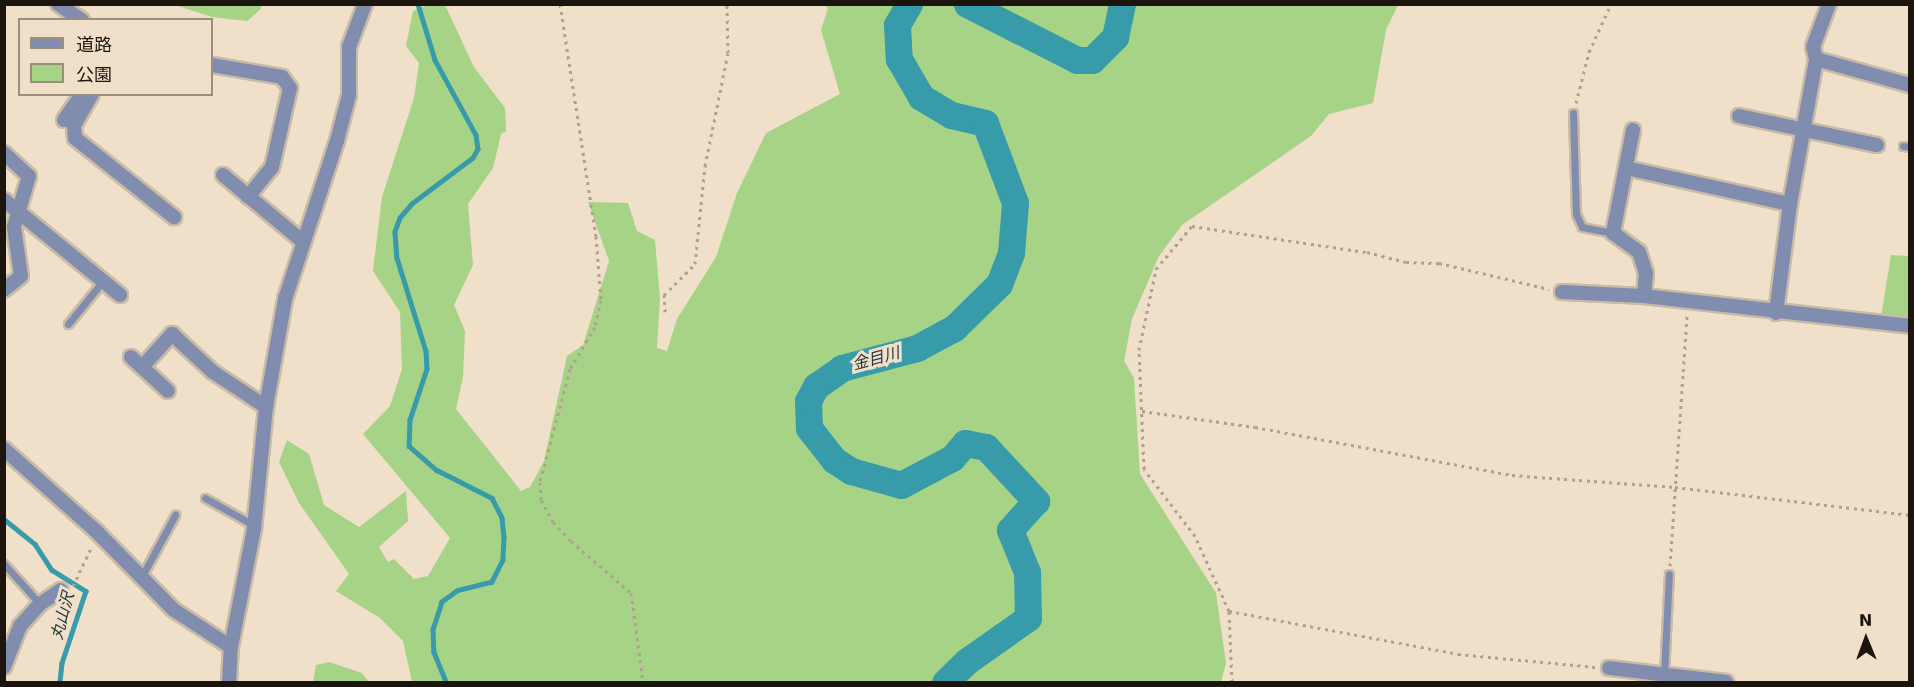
<!DOCTYPE html>
<meta charset="utf-8">
<style>
body{margin:0}
#map{position:relative;width:1914px;height:687px;overflow:hidden;background:#f0dfc9;font-family:"DejaVu Sans","Noto Sans JP",sans-serif}
div>[style]{position:absolute}
.green>*{inset:0;background:#a7d387}
.stream>*{height:4.5px;margin:-2.25px;padding:0 2.25px;transform-origin:2.25px;border-radius:2.25px;background:#389baa}
.river>*{height:27px;margin:-13.5px;padding:0 13.5px;transform-origin:13.5px;border-radius:13.5px;background:#389baa}
.path>*{height:3px;margin-top:-1.5px;transform-origin:0;background:repeating-linear-gradient(90deg,#afa190 0 3px,transparent 0 7.5px)}
.roads{filter:drop-shadow(2px 0 #cabba7) drop-shadow(-2px 0 #cabba7) drop-shadow(0 2px #cabba7) drop-shadow(0 -2px #cabba7)}
.service>*{height:7px;margin:-3.5px;padding:0 3.5px;transform-origin:3.5px;border-radius:3.5px;background:#808dae}
.minor>*{height:14px;margin:-7px;padding:0 7px;transform-origin:7px;border-radius:7px;background:#808dae}
span{translate:-50% -50%;white-space:nowrap;text-align:center;line-height:1.15;-webkit-text-stroke:6px #f0dfc9;paint-order:stroke}
.water-label{font-size:16px;color:#21383c;font-style:italic}
.frame{position:absolute;inset:0;border:6px solid #1b150d;pointer-events:none}
.legend{position:absolute;left:18px;top:18px;width:195px;height:78px;box-sizing:border-box;background:#f0dfc9;border:2px solid #9b8e7e;margin:0;padding:8px 10px;list-style:none;font-size:18px;color:#1b150d}
.legend li{display:flex;align-items:center;gap:12px;height:30px}
.legend b{width:30px;border:2px solid #9b8e7e}
.north{position:absolute;left:1836px;top:609px;width:60px;height:60px;-webkit-text-stroke:4px #f0dfc9;paint-order:stroke;rotate:359deg;font-size:16px;font-weight:700;line-height:24px;text-align:center;color:#1b150d}
.north::after{content:'';display:block;margin:auto;width:21px;height:27px;background:#1b150d;clip-path:polygon(50% 0,100% 100%,50% 72%,0 100%)}
</style>
<div id="map">
<div class="green">
<div style="clip-path:polygon(175px 5px,261px 5px,261px 9px,247px 21px,212px 17px)"></div>
<div style="clip-path:polygon(427px 5px,445px 5px,474px 67px,505px 108px,506px 131px,501px 134px,493px 168px,468px 204px,473px 265px,454px 305px,465px 331px,463px 377px,456px 409px,521px 491px,530px 487px,544px 461px,567px 356px,583px 345px,609px 261px,588px 202px,628px 203px,637px 231px,655px 240px,660px 299px,657px 348px,667px 351px,677px 319px,716px 257px,737px 193px,766px 133px,840px 94px,821px 30px,828px 8px,825px 5px,1398px 5px,1386px 30px,1373px 103px,1329px 114px,1311px 136px,1182px 225px,1159px 256px,1132px 319px,1124px 361px,1134px 378px,1140px 474px,1216px 593px,1226px 663px,1221px 682px,412px 682px,403px 641px,380px 618px,336px 591px,349px 574px,299px 503px,279px 462px,287px 440px,309px 454px,324px 505px,359px 527px,406px 491px,408px 521px,379px 547px,388px 562px,394px 559px,414px 579px,428px 576px,450px 538px,363px 434px,390px 406px,402px 369px,400px 312px,373px 271px,382px 197px,414px 98px,419px 63px,406px 46px,413px 11px)"></div>
<div style="clip-path:polygon(1891px 255px,1909px 256px,1909px 319px,1881px 317px)"></div>
<div style="clip-path:polygon(329px 662px,362px 673px,369px 682px,313px 682px,316px 665px)"></div>
</div>
<div class="stream">
<div style="left:418px;top:4px;width:59px;rotate:73.1deg"></div>
<div style="left:435px;top:60px;width:85px;rotate:61.3deg"></div>
<div style="left:476px;top:135px;width:14px;rotate:82deg"></div>
<div style="left:478px;top:149px;width:10px;rotate:119deg"></div>
<div style="left:473px;top:158px;width:76px;rotate:143deg"></div>
<div style="left:412px;top:204px;width:18px;rotate:131deg"></div>
<div style="left:400px;top:218px;width:15px;rotate:110deg"></div>
<div style="left:395px;top:232px;width:26px;rotate:86deg"></div>
<div style="left:397px;top:258px;width:97px;rotate:72.7deg"></div>
<div style="left:426px;top:351px;width:18px;rotate:87deg"></div>
<div style="left:427px;top:369px;width:54px;rotate:108.4deg"></div>
<div style="left:410px;top:420px;width:26px;rotate:92deg"></div>
<div style="left:409px;top:446px;width:37px;rotate:41deg"></div>
<div style="left:437px;top:470px;width:62px;rotate:27deg"></div>
<div style="left:492px;top:498px;width:22px;rotate:63deg"></div>
<div style="left:502px;top:518px;width:20px;rotate:84deg"></div>
<div style="left:504px;top:538px;width:22px;rotate:93deg"></div>
<div style="left:503px;top:560px;width:25px;rotate:117deg"></div>
<div style="left:492px;top:582px;width:36px;rotate:166deg"></div>
<div style="left:457px;top:591px;width:19px;rotate:144deg"></div>
<div style="left:442px;top:602px;width:28px;rotate:108deg"></div>
<div style="left:433px;top:629px;width:23px;rotate:88deg"></div>
<div style="left:434px;top:652px;width:32px;rotate:68deg"></div>
<div style="left:4px;top:519px;width:40px;rotate:39deg"></div>
<div style="left:35px;top:544px;width:31px;rotate:57deg"></div>
<div style="left:52px;top:570px;width:40px;rotate:32deg"></div>
<div style="left:86px;top:591px;width:76px;rotate:108.4deg"></div>
<div style="left:62px;top:663px;width:19px;rotate:96deg"></div>
</div>
<div class="river">
<div style="left:909px;top:4px;width:24px;rotate:120deg"></div>
<div style="left:897px;top:25px;width:34px;rotate:87deg"></div>
<div style="left:899px;top:59px;width:44px;rotate:59.9deg"></div>
<div style="left:921px;top:97px;width:35px;rotate:31deg"></div>
<div style="left:951px;top:115px;width:35px;rotate:13deg"></div>
<div style="left:985px;top:123px;width:85px;rotate:69.4deg"></div>
<div style="left:1015px;top:203px;width:50px;rotate:94.6deg"></div>
<div style="left:1011px;top:253px;width:33px;rotate:111deg"></div>
<div style="left:999px;top:284px;width:63px;rotate:135.6deg"></div>
<div style="left:954px;top:328px;width:42px;rotate:151.6deg"></div>
<div style="left:917px;top:348px;width:78px;rotate:165.1deg"></div>
<div style="left:842px;top:368px;width:32px;rotate:145deg"></div>
<div style="left:816px;top:386px;width:17px;rotate:118deg"></div>
<div style="left:808px;top:401px;width:27px;rotate:88deg"></div>
<div style="left:809px;top:428px;width:41px;rotate:52deg"></div>
<div style="left:834px;top:460px;width:20px;rotate:33deg"></div>
<div style="left:851px;top:471px;width:52px;rotate:15.6deg"></div>
<div style="left:901px;top:485px;width:58px;rotate:-27.9deg"></div>
<div style="left:952px;top:458px;width:20px;rotate:-49deg"></div>
<div style="left:965px;top:443px;width:21px;rotate:11deg"></div>
<div style="left:986px;top:447px;width:74px;rotate:47.2deg"></div>
<div style="left:1036px;top:501px;width:39px;rotate:132deg"></div>
<div style="left:1010px;top:530px;width:45px;rotate:68deg"></div>
<div style="left:1027px;top:572px;width:46px;rotate:88.8deg"></div>
<div style="left:1028px;top:618px;width:75px;rotate:144.8deg"></div>
<div style="left:967px;top:661px;width:30px;rotate:136deg"></div>
<div style="left:967px;top:4px;width:123px;rotate:27deg"></div>
<div style="left:1077px;top:60px;width:15px"></div>
<div style="left:1092px;top:60px;width:33px;rotate:-45deg"></div>
<div style="left:1115px;top:37px;width:34px;rotate:-78deg"></div>
</div>
<div class="path">
<div style="left:560px;top:4px;width:235px;rotate:81.2deg"></div>
<div style="left:596px;top:236px;width:64px;rotate:85.5deg"></div>
<div style="left:601px;top:300px;width:28px;rotate:103deg"></div>
<div style="left:595px;top:327px;width:49px;rotate:120.8deg"></div>
<div style="left:570px;top:369px;width:117px;rotate:104.9deg"></div>
<div style="left:540px;top:482px;width:18px;rotate:87deg"></div>
<div style="left:541px;top:500px;width:25px;rotate:61deg"></div>
<div style="left:553px;top:522px;width:26px;rotate:47deg"></div>
<div style="left:571px;top:541px;width:79px;rotate:40.9deg"></div>
<div style="left:631px;top:593px;width:90px;rotate:82.3deg"></div>
<div style="left:1576px;top:103px;width:53px;rotate:-75.7deg"></div>
<div style="left:1589px;top:52px;width:53px;rotate:-65.4deg"></div>
<div style="left:665px;top:312px;width:17px;rotate:-93deg"></div>
<div style="left:664px;top:295px;width:44px;rotate:-45deg"></div>
<div style="left:695px;top:264px;width:99px;rotate:-84.2deg"></div>
<div style="left:705px;top:166px;width:115px;rotate:-78.5deg"></div>
<div style="left:728px;top:53px;width:49px;rotate:-91.2deg"></div>
<div style="left:1142px;top:411px;width:114px;rotate:8.1deg"></div>
<div style="left:1255px;top:427px;width:261px;rotate:10.6deg"></div>
<div style="left:1512px;top:475px;width:163px;rotate:4.2deg"></div>
<div style="left:1675px;top:487px;width:237px;rotate:6.8deg"></div>
<div style="left:1670px;top:566px;width:252px;rotate:-86.1deg"></div>
<div style="left:73px;top:586px;width:44px;rotate:-64.6deg"></div>
<div style="left:1229px;top:611px;width:233px;rotate:10.6deg"></div>
<div style="left:1458px;top:654px;width:138px;rotate:5.4deg"></div>
<div style="left:1232px;top:682px;width:71px;rotate:-92.4deg"></div>
<div style="left:1229px;top:611px;width:82px;rotate:-114.4deg"></div>
<div style="left:1195px;top:536px;width:84px;rotate:-127.3deg"></div>
<div style="left:1144px;top:469px;width:119px;rotate:-92.4deg"></div>
<div style="left:1139px;top:350px;width:83px;rotate:-78.1deg"></div>
<div style="left:1156px;top:269px;width:56px;rotate:-50.1deg"></div>
<div style="left:1192px;top:226px;width:177px;rotate:8.5deg"></div>
<div style="left:1367px;top:252px;width:40px;rotate:14.4deg"></div>
<div style="left:1406px;top:262px;width:33px;rotate:2deg"></div>
<div style="left:1439px;top:263px;width:113px;rotate:13.3deg"></div>
</div>
<div class="roads">
<div class="service">
<div style="left:1573px;top:113px;width:101px;rotate:88.3deg"></div>
<div style="left:1576px;top:214px;width:14px;rotate:65deg"></div>
<div style="left:1582px;top:227px;width:32px;rotate:11deg"></div>
<div style="left:1903px;top:146px;width:7px;rotate:8deg"></div>
<div style="left:68px;top:324px;width:55px;rotate:-50.9deg"></div>
<div style="left:205px;top:498px;width:57px;rotate:29.2deg"></div>
<div style="left:4px;top:564px;width:54px;rotate:48deg"></div>
<div style="left:141px;top:578px;width:72px;rotate:-61.6deg"></div>
<div style="left:1664px;top:675px;width:101px;rotate:-87.2deg"></div>
</div>
<div class="minor">
<div style="left:58px;top:4px;width:29px;rotate:34deg"></div>
<div style="left:1816px;top:59px;width:98px;rotate:15.5deg"></div>
<div style="left:212px;top:65px;width:71px;rotate:9.7deg"></div>
<div style="left:282px;top:77px;width:14px;rotate:54deg"></div>
<div style="left:290px;top:88px;width:81px;rotate:102.8deg"></div>
<div style="left:272px;top:167px;width:38px;rotate:129deg"></div>
<div style="left:92px;top:94px;width:36px;rotate:120deg"></div>
<div style="left:74px;top:125px;width:13px;rotate:86deg"></div>
<div style="left:75px;top:138px;width:127px;rotate:38.6deg"></div>
<div style="left:1739px;top:116px;width:141px;rotate:11.9deg"></div>
<div style="left:64px;top:120px;width:32px;rotate:-55deg"></div>
<div style="left:1633px;top:130px;width:105px;rotate:101deg"></div>
<div style="left:1613px;top:233px;width:32px;rotate:36deg"></div>
<div style="left:1639px;top:252px;width:22px;rotate:72deg"></div>
<div style="left:1646px;top:273px;width:23px;rotate:95deg"></div>
<div style="left:4px;top:153px;width:34px;rotate:43deg"></div>
<div style="left:29px;top:176px;width:53px;rotate:106.4deg"></div>
<div style="left:14px;top:227px;width:49px;rotate:81.9deg"></div>
<div style="left:21px;top:276px;width:22px;rotate:141deg"></div>
<div style="left:1626px;top:168px;width:168px;rotate:12.4deg"></div>
<div style="left:223px;top:175px;width:104px;rotate:39.9deg"></div>
<div style="left:4px;top:200px;width:150px;rotate:39.3deg"></div>
<div style="left:1562px;top:292px;width:82px;rotate:2.8deg"></div>
<div style="left:1644px;top:296px;width:268px;rotate:6.4deg"></div>
<div style="left:1776px;top:313px;width:110px;rotate:-82.7deg"></div>
<div style="left:1790px;top:204px;width:147px;rotate:-79.8deg"></div>
<div style="left:1816px;top:59px;width:12px;rotate:-104deg"></div>
<div style="left:1813px;top:47px;width:46px;rotate:-69.6deg"></div>
<div style="left:131px;top:357px;width:50px;rotate:42.6deg"></div>
<div style="left:142px;top:367px;width:45px;rotate:-47.7deg"></div>
<div style="left:172px;top:334px;width:56px;rotate:42.8deg"></div>
<div style="left:213px;top:372px;width:64px;rotate:33.4deg"></div>
<div style="left:4px;top:449px;width:125px;rotate:41.7deg"></div>
<div style="left:97px;top:532px;width:110px;rotate:45.4deg"></div>
<div style="left:174px;top:610px;width:68px;rotate:33deg"></div>
<div style="left:4px;top:667px;width:44px;rotate:-68.7deg"></div>
<div style="left:20px;top:626px;width:30px;rotate:-48deg"></div>
<div style="left:40px;top:604px;width:25px;rotate:-34deg"></div>
<div style="left:1609px;top:668px;width:118px;rotate:6.8deg"></div>
<div style="left:229px;top:682px;width:35px;rotate:-87deg"></div>
<div style="left:231px;top:647px;width:120px;rotate:-79deg"></div>
<div style="left:254px;top:529px;width:123px;rotate:-84.4deg"></div>
<div style="left:266px;top:407px;width:110px;rotate:-80deg"></div>
<div style="left:285px;top:299px;width:166px;rotate:-71.8deg"></div>
<div style="left:337px;top:141px;width:48px;rotate:-75.4deg"></div>
<div style="left:349px;top:95px;width:48px;rotate:-90deg"></div>
<div style="left:349px;top:47px;width:46px;rotate:-69.6deg"></div>
</div>
</div>
<div class="water-label">
<span style="left:876px;top:359px;rotate:-15deg">金目川</span>
<span style="left:63px;top:616px;rotate:-75deg">丸山沢</span>
</div>
<div class="frame"></div>
<ul class="legend">
<li><b style="height:8px;background:#808dae"></b>道路</li>
<li><b style="height:16px;background:#a7d387"></b>公園</li>
</ul>
<div class="north">N</div>
</div>
